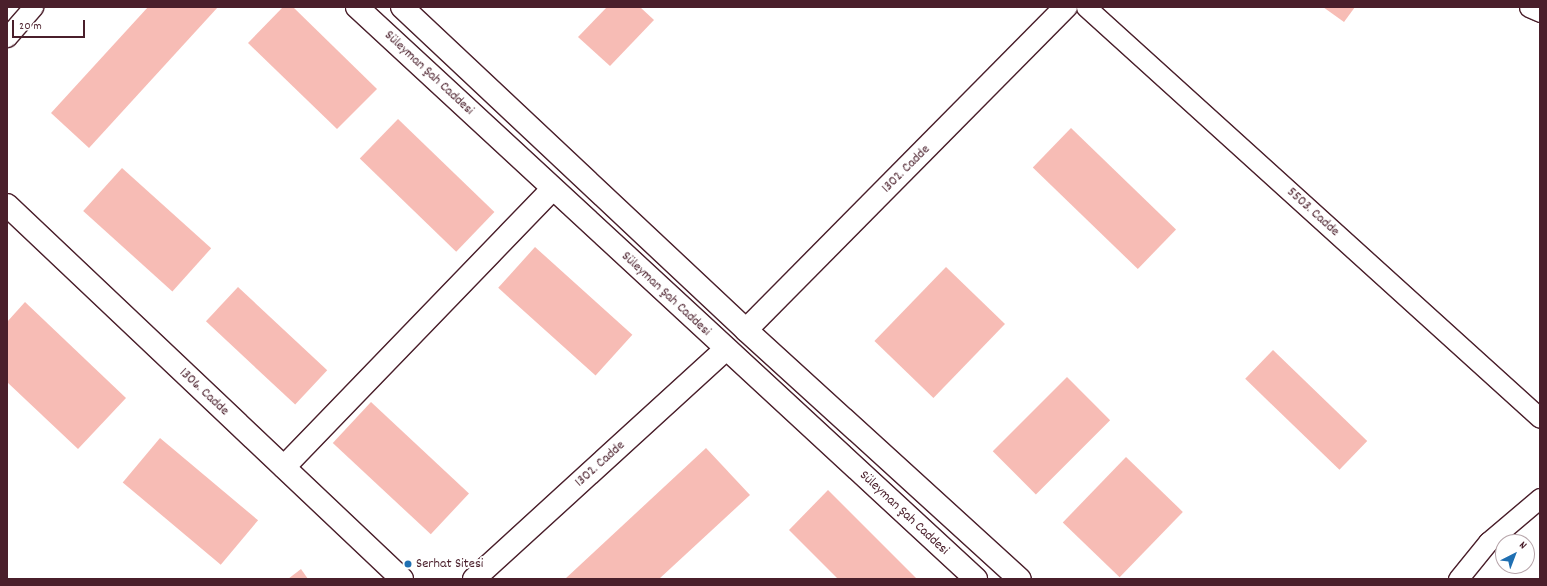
<!DOCTYPE html>
<meta charset="utf-8">
<style>
body{margin:0}
#map{position:relative;width:1547px;height:586px;overflow:hidden;background:#fff;font-family:Dekko,sans-serif}
div>[style]{position:absolute}
.building>*{inset:0;background:#f7bcb5;transform-origin:0 0}
.roads{filter:drop-shadow(1px 0 #4a1f2b) drop-shadow(-1px 0 #4a1f2b) drop-shadow(0 1px #4a1f2b) drop-shadow(0 -1px #4a1f2b)}
.minor>*{height:19px;margin:-9.5px;padding:0 9.5px;transform-origin:9.5px;border-radius:9.5px;background:#fff}
.tertiary>*{height:22px;margin:-11px;padding:0 11px;transform-origin:11px;border-radius:11px;background:#fff}
.secondary>*{height:22px;margin:-11px;padding:0 11px;transform-origin:11px;border-radius:11px;background:#fff}
.dots>*{width:11px;height:11px;translate:-50% -50%;box-sizing:border-box;border:2px solid #fff;border-radius:50%}
span{translate:-50% -50%;white-space:nowrap;text-align:center;line-height:1.15;-webkit-text-stroke:4px #fff;paint-order:stroke}
.street-label{font-size:14px;color:#4a1f2b}
.poi-label{font-size:14px;color:#4a1f2b}
.left{translate:0 -50%;text-align:left}
.frame{position:absolute;inset:0;border:8px solid #4a1f2b;pointer-events:none}
.north{position:absolute;left:1495px;top:534px;width:40px;height:40px;box-sizing:border-box;background:#fff;border:1px solid #b7a5aa;border-radius:50%;rotate:42deg;font-size:11px;font-weight:700;line-height:16px;text-align:center;color:#4a1f2b}
.north::after{content:'';display:block;margin:auto;width:14px;height:18px;background:#1f6fb2;clip-path:polygon(50% 0,100% 100%,50% 72%,0 100%)}
.scale{position:absolute;left:12px;top:20px;width:73px;height:18px;box-sizing:border-box;border:2px solid #4a1f2b;border-top:0;padding-left:5px;font-size:12px;line-height:14px;white-space:nowrap;color:#4a1f2b;-webkit-text-stroke:3px #fff;paint-order:stroke}
</style>
<div id="map">
<div class="building">
<div style="clip-path:polygon(148px 7px,218px 7px,89px 148px,51px 113px)"></div>
<div style="clip-path:polygon(283px 7px,293px 7px,377px 89px,337px 129px,248px 43px)"></div>
<div style="clip-path:polygon(607px 7px,640px 7px,654px 20px,610px 66px,578px 37px)"></div>
<div style="clip-path:polygon(1323px 7px,1355px 7px,1344px 22px)"></div>
<div style="left:398px;top:119px;width:134px;height:55px;rotate:44deg"></div>
<div style="left:1071px;top:128px;width:146px;height:55px;rotate:44deg"></div>
<div style="left:122px;top:168px;width:120px;height:58px;rotate:42deg"></div>
<div style="left:535px;top:247px;width:131px;height:55px;rotate:42deg"></div>
<div style="left:946px;top:267px;width:82px;height:103px;rotate:44deg"></div>
<div style="left:238px;top:287px;width:122px;height:47px;rotate:43deg"></div>
<div style="clip-path:polygon(25px 302px,126px 398px,78px 449px,7px 382px,7px 322px)"></div>
<div style="left:1273px;top:350px;width:131px;height:40px;rotate:44deg"></div>
<div style="left:1067px;top:377px;width:61px;height:105px;rotate:45deg"></div>
<div style="left:371px;top:402px;width:134px;height:56px;rotate:43deg"></div>
<div style="left:160px;top:438px;width:128px;height:58px;rotate:40deg"></div>
<div style="clip-path:polygon(706px 448px,750px 495px,659px 579px,565px 579px)"></div>
<div style="left:1126px;top:457px;width:79px;height:91px;rotate:44deg"></div>
<div style="clip-path:polygon(828px 490px,917px 579px,838px 579px,789px 530px)"></div>
<div style="clip-path:polygon(301px 569px,308px 579px,288px 579px)"></div>
</div>
<div class="roads">
<div class="minor">
<div style="left:1086px;top:7px;width:612px;rotate:42.15deg"></div>
<div style="left:1529px;top:7px;width:12px;rotate:24deg"></div>
<div style="left:7px;top:37px;width:40px;rotate:-49deg"></div>
<div style="left:1458px;top:579px;width:48px;rotate:-51deg"></div>
<div style="left:1488px;top:542px;width:68px;rotate:-40.2deg"></div>
</div>
<div class="tertiary">
<div style="left:7px;top:205px;width:544px;rotate:43.44deg"></div>
<div style="left:746px;top:330px;width:455px;rotate:-45.3deg"></div>
<div style="left:284px;top:467px;width:386px;rotate:-46deg"></div>
<div style="left:474px;top:579px;width:341px;rotate:-42.4deg"></div>
</div>
<div class="secondary">
<div style="left:357px;top:7px;width:843px;rotate:42.74deg"></div>
<div style="left:402px;top:7px;width:472px;rotate:43.2deg"></div>
<div style="left:746px;top:330px;width:370px;rotate:42.3deg"></div>
</div>
</div>
<div class="dots">
<div style="left:408px;top:564px;background:#1f6fb2"></div>
</div>
<div class="street-label">
<span style="left:429px;top:73px;rotate:43deg">Süleyman Şah Caddesi</span>
<span style="left:906px;top:169px;rotate:-45deg">1302. Cadde</span>
<span style="left:1313px;top:212px;rotate:42deg">5503. Cadde</span>
<span style="left:666px;top:294px;rotate:43deg">Süleyman Şah Caddesi</span>
<span style="left:204px;top:392px;rotate:43deg">1306. Cadde</span>
<span style="left:600px;top:464px;rotate:-42deg">1302. Cadde</span>
<span style="left:904px;top:513px;rotate:43deg">Süleyman Şah Caddesi</span>
</div>
<div class="poi-label">
<span class="left" style="left:416px;top:564px">Serhat Sitesi</span>
</div>
<div class="frame"></div>
<div class="north">N</div>
<div class="scale">20 m</div>
</div>
